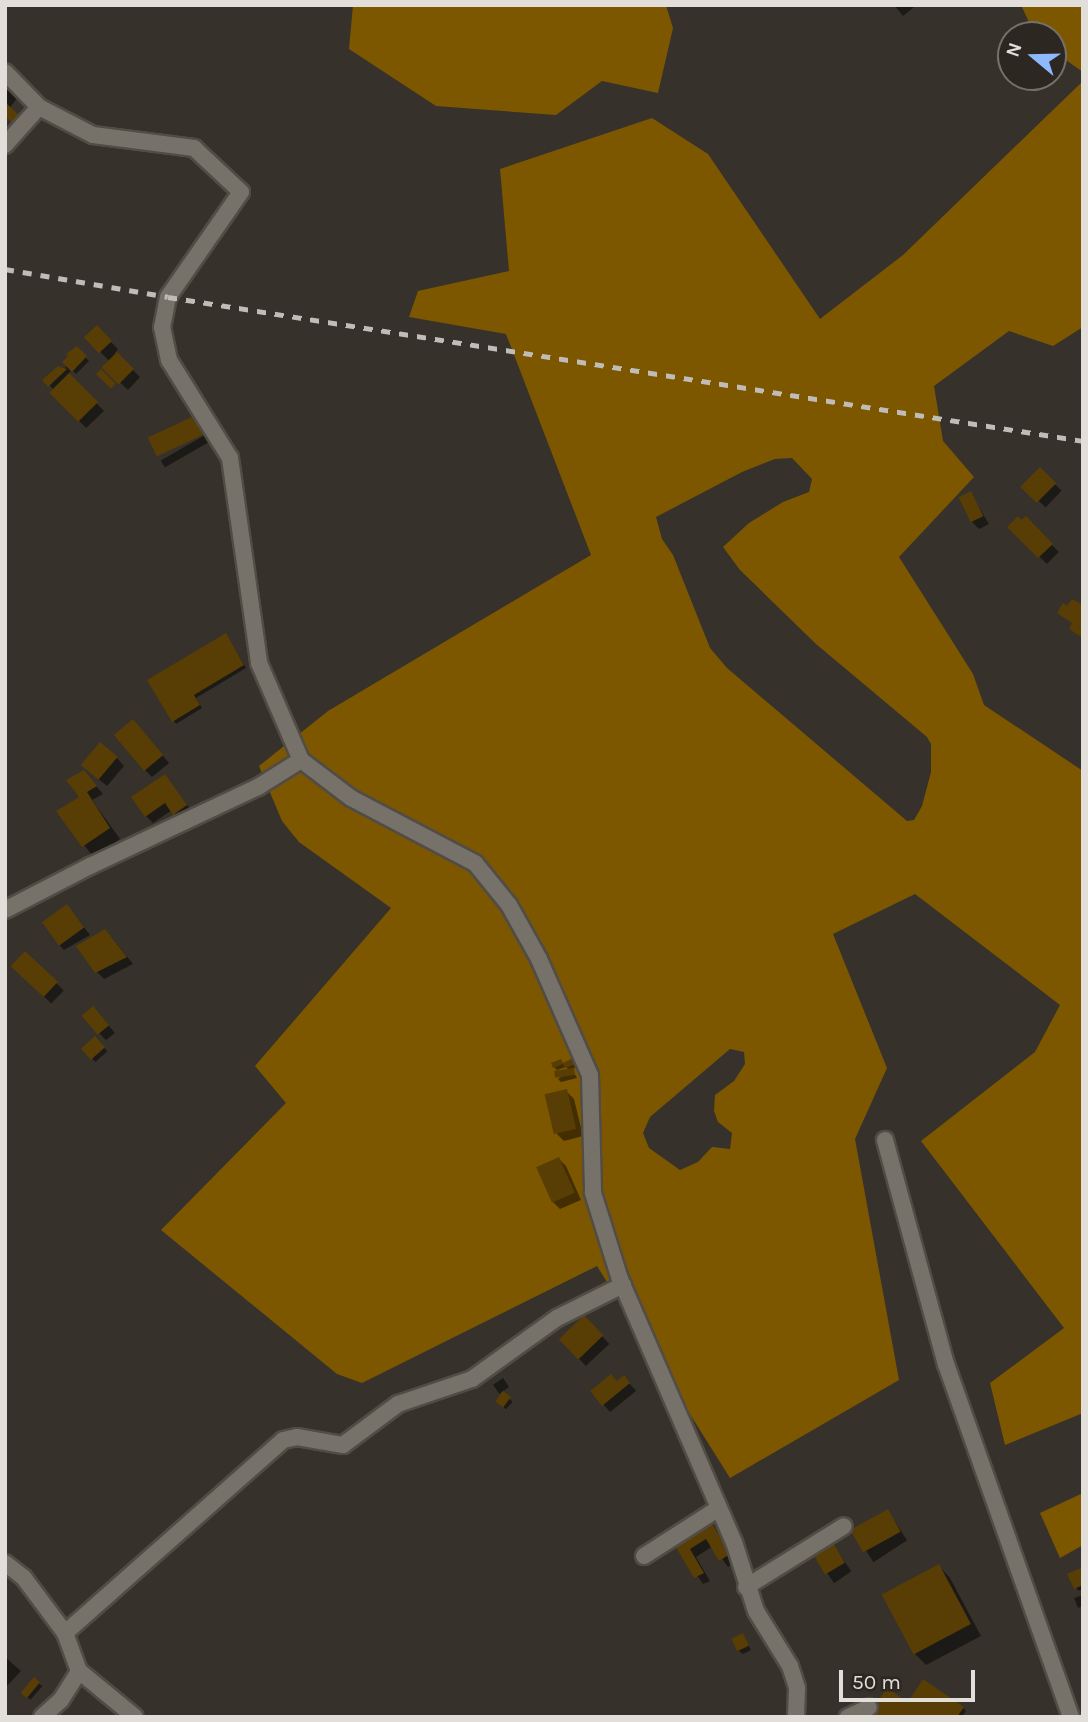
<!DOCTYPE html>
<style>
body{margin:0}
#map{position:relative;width:1088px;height:1722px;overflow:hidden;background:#36312a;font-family:Karla,sans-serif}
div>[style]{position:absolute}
.forest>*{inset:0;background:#7d5700}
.shadow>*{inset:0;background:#0007;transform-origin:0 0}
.building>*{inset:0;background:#583d05;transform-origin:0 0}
.roads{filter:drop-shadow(2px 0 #514c46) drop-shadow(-2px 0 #514c46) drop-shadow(0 2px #514c46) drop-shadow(0 -2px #514c46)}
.street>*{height:16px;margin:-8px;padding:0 8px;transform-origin:8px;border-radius:8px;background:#777269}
.rail>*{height:5px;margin-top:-2.5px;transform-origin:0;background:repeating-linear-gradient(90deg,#c0bdb8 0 9px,transparent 0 18px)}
span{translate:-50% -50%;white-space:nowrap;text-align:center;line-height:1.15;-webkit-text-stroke:7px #2c2720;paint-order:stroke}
.frame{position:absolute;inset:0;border:7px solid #e2dfda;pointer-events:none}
.north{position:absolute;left:997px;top:21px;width:70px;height:70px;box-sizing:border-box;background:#2c2720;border:2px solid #75716a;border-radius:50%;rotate:289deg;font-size:19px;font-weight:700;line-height:28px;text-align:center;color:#e2dfda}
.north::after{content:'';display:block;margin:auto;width:24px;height:32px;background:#8eb9fd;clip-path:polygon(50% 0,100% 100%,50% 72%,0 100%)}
.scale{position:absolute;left:839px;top:1670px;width:136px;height:32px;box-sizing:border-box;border:4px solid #e2dfda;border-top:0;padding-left:9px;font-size:21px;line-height:24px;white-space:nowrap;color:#e2dfda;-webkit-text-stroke:5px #2c2720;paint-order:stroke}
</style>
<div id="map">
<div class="forest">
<div style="clip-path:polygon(353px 5px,666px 5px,673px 28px,658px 93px,602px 81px,556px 115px,436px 106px,349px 49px)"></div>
<div style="clip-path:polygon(1021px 5px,1083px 5px,1083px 72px,1053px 51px,1053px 35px,1035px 35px)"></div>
<div style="clip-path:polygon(evenodd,1083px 81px,1083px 327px,1053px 346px,1009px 331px,934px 386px,943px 441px,974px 477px,899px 557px,973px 674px,984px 705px,1083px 771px,1083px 1413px,1005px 1445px,990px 1383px,1064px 1328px,921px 1141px,1035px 1052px,1060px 1005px,915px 894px,833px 934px,887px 1068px,855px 1139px,899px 1380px,730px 1478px,597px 1266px,362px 1383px,337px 1374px,161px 1230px,286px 1103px,255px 1066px,391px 908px,299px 842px,282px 821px,259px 766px,328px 711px,591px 555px,506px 334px,409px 317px,418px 291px,509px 271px,500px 169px,652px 118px,708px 154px,820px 319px,903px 255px,1083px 81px,792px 458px,812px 479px,809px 492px,783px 502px,749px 523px,723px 547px,740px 570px,816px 644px,927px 737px,931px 744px,931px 772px,922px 806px,914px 820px,907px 821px,727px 668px,710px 648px,673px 555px,662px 539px,656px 517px,742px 472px,775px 459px,792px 458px,1083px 81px,730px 1049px,744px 1052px,745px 1064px,734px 1081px,715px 1095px,714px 1111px,718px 1122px,732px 1133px,730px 1149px,712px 1147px,698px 1162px,680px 1170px,649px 1148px,643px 1133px,650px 1117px,730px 1049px)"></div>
<div style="clip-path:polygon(1083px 1493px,1083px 1545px,1060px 1558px,1040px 1513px)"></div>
</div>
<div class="shadow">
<div style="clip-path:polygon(894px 5px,913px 5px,914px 7px,903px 16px)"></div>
<div style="clip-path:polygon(5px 84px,18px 97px,5px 114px)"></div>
<div style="clip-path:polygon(96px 327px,118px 349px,115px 353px,140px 377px,128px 390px,105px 368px,110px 362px,86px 337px)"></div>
<div style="clip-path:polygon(77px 349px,89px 361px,76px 374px,72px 370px,68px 374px,104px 411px,86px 428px,52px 393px,54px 390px,45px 380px,68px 366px)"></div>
<div style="left:205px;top:435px;width:8px;height:51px;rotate:60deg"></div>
<div style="left:1040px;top:470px;width:30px;height:23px;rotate:44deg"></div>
<div style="clip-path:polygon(970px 493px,989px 524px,979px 529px,972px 522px)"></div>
<div style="left:1025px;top:519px;width:47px;height:17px;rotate:44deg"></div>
<div style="clip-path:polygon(229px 639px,246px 668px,196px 698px,202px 708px,176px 724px,173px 720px)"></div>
<div style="clip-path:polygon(140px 729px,169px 763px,152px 777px,145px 770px)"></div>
<div style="clip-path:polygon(117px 758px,124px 766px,107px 786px,90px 772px)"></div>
<div style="clip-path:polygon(165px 776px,193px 813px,181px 821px,172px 810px,153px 823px,146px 816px)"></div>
<div style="clip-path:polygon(91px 780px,103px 794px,92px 800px,120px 839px,94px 858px,59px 812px,81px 798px)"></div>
<div style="clip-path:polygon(67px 906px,90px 935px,64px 950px,57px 942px)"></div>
<div style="clip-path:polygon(112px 938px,133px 964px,104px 979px,97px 972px)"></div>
<div style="left:25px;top:953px;width:54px;height:18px;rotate:44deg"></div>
<div style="clip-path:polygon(100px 1015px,115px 1033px,106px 1040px,99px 1033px)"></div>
<div style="left:95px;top:1038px;width:18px;height:16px;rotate:47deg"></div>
<div style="clip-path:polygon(575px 1059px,580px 1066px,572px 1069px,577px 1078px,561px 1082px,558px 1079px,570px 1071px,566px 1067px,557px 1070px,554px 1067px,561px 1061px,564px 1064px)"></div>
<div style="clip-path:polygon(566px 1091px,574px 1099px,583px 1136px,564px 1141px,557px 1134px)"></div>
<div style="clip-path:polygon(559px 1159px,566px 1166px,581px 1200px,560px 1209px,553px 1202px)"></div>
<div style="left:584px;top:1317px;width:37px;height:32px;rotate:47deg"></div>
<div style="clip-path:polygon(624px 1377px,636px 1391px,610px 1412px,603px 1404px)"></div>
<div style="left:503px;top:1378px;width:11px;height:12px;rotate:56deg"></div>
<div style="left:503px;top:1393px;width:13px;height:10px;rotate:42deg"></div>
<div style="left:888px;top:1511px;width:35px;height:40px;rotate:57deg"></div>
<div style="clip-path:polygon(711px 1524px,736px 1562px,728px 1567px,713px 1546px,696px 1557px,710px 1581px,703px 1584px,677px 1545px)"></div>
<div style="left:833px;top:1545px;width:32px;height:21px;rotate:55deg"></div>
<div style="clip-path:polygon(939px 1566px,950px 1578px,981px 1636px,926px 1665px,915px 1654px)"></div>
<div style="clip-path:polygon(1080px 1570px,1083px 1589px,1079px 1591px,1076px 1588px)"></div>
<div style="clip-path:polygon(1083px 1595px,1083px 1606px,1078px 1608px,1074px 1598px)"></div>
<div style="clip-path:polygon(743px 1635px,751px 1650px,743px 1654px,739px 1651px)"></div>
<div style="clip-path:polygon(5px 1657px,21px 1671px,5px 1688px)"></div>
<div style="left:34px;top:1679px;width:11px;height:18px;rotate:41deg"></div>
<div style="clip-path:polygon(963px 1708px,966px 1711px,962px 1717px,870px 1717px)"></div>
</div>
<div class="building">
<div style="clip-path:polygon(5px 102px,21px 117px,14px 125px,5px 116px)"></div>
<div style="left:97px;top:325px;width:22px;height:18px;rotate:47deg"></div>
<div style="clip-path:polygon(77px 346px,87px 356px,72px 372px,62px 362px,68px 356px,66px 354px)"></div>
<div style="left:117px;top:352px;width:24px;height:22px;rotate:45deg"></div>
<div style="clip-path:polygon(58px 366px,67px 369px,48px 387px,42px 380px)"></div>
<div style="left:101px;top:369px;width:21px;height:7px;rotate:45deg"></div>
<div style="left:69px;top:373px;width:41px;height:28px;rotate:45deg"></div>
<div style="left:194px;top:416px;width:21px;height:51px;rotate:65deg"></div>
<div style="left:1040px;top:467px;width:23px;height:28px;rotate:45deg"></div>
<div style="left:971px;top:491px;width:28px;height:14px;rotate:64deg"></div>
<div style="clip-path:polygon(1018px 516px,1021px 520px,1026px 516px,1053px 544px,1038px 558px,1007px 527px)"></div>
<div style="clip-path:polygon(1072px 599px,1083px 605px,1083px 638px,1069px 629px,1072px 623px,1057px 613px,1063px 603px,1067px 606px)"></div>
<div style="clip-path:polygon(226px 633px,244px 665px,194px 695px,200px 705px,172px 722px,147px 680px)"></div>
<div style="left:133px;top:719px;width:47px;height:25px;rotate:50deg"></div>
<div style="left:100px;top:742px;width:23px;height:30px;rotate:40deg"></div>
<div style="clip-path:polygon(84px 770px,97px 786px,87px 792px,110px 828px,82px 847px,56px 811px,79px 797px,66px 780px)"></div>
<div style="clip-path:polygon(165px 774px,187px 805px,173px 815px,165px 803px,145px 817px,131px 797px)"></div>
<div style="left:67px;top:904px;width:29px;height:31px;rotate:54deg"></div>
<div style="clip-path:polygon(105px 929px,127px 957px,95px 973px,76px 946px)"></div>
<div style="left:25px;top:951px;width:45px;height:21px;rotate:43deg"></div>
<div style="left:93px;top:1006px;width:25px;height:15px;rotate:50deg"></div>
<div style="left:95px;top:1036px;width:15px;height:19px;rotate:48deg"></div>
<div style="clip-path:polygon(575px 1057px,578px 1063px,565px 1068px,563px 1064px,553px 1068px,551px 1063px,561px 1059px,563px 1063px)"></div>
<div style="left:574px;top:1068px;width:7px;height:20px;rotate:82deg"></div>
<div style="left:567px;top:1089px;width:41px;height:23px;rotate:77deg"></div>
<div style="left:559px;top:1157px;width:39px;height:25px;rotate:66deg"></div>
<div style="left:584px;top:1315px;width:28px;height:35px;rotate:46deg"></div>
<div style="clip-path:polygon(611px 1374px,617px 1381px,624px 1375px,630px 1383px,602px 1406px,590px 1391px)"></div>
<div style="left:503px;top:1391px;width:10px;height:13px;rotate:37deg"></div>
<div style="left:888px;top:1509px;width:26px;height:43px;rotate:61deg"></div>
<div style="clip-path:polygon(711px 1522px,730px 1554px,719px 1561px,706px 1539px,690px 1549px,704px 1573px,694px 1578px,674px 1544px)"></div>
<div style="left:833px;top:1543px;width:23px;height:23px;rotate:59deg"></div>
<div style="left:939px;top:1564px;width:68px;height:65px;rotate:62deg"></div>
<div style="clip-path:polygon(1081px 1568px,1083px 1585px,1074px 1589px,1067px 1574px)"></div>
<div style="left:743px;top:1633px;width:14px;height:13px;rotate:65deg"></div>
<div style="left:34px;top:1677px;width:8px;height:21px;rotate:40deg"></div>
<div style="clip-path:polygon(923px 1679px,964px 1707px,957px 1717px,867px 1717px,887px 1688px,908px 1702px)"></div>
</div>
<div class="roads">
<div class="street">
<div style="left:5px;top:72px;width:49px;rotate:45.8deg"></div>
<div style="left:39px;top:107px;width:61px;rotate:27.4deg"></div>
<div style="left:93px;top:135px;width:102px;rotate:7.3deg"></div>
<div style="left:194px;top:148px;width:64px;rotate:43.1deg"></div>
<div style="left:241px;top:192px;width:128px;rotate:124.8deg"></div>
<div style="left:168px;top:297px;width:31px;rotate:101deg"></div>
<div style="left:162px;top:327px;width:34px;rotate:78deg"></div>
<div style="left:169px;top:360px;width:115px;rotate:58.1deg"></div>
<div style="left:230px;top:458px;width:207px;rotate:81.9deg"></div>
<div style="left:259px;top:663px;width:106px;rotate:66.6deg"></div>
<div style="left:301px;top:760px;width:63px;rotate:37.2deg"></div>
<div style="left:351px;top:798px;width:140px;rotate:27.7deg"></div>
<div style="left:475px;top:863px;width:54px;rotate:51deg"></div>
<div style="left:509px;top:905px;width:62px;rotate:60.9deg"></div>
<div style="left:539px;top:959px;width:127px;rotate:66.3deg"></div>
<div style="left:590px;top:1075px;width:118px;rotate:88.5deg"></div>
<div style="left:593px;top:1193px;width:90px;rotate:72.6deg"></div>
<div style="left:620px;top:1279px;width:287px;rotate:66.6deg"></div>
<div style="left:734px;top:1542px;width:72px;rotate:72.3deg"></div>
<div style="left:756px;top:1611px;width:65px;rotate:58.3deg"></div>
<div style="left:790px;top:1666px;width:23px;rotate:72deg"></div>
<div style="left:797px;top:1688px;width:29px;rotate:92deg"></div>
<div style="left:5px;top:145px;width:51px;rotate:-48.2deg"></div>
<div style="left:5px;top:910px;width:96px;rotate:-27.4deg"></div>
<div style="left:90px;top:866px;width:186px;rotate:-25.2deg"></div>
<div style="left:258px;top:787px;width:51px;rotate:-32.1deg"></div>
<div style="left:885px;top:1140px;width:232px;rotate:74.8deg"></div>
<div style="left:946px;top:1364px;width:374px;rotate:70.5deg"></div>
<div style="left:644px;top:1556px;width:89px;rotate:-32.6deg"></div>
<div style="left:5px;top:1563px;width:24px;rotate:38deg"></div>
<div style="left:24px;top:1578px;width:69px;rotate:53.3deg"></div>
<div style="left:65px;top:1633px;width:40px;rotate:69.8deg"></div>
<div style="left:79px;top:1671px;width:72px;rotate:39.4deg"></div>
<div style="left:746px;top:1587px;width:115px;rotate:-31.9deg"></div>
<div style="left:65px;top:1633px;width:291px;rotate:-41.5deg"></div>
<div style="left:283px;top:1440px;width:14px;rotate:-12deg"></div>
<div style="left:297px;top:1437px;width:47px;rotate:9.9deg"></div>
<div style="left:343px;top:1445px;width:69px;rotate:-36.7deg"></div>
<div style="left:398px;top:1404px;width:78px;rotate:-18.7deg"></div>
<div style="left:472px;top:1379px;width:105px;rotate:-35.7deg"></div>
<div style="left:557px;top:1318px;width:74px;rotate:-26.6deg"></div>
<div style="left:42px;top:1717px;width:25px;rotate:-42deg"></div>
<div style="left:61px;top:1700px;width:34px;rotate:-58deg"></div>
<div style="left:848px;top:1717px;width:23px;rotate:-25deg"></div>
</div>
</div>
<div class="rail">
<div style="left:5px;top:269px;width:165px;rotate:9.7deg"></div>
<div style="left:168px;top:297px;width:926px;rotate:8.94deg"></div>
</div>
<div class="frame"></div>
<div class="north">N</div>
<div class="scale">50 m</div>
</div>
